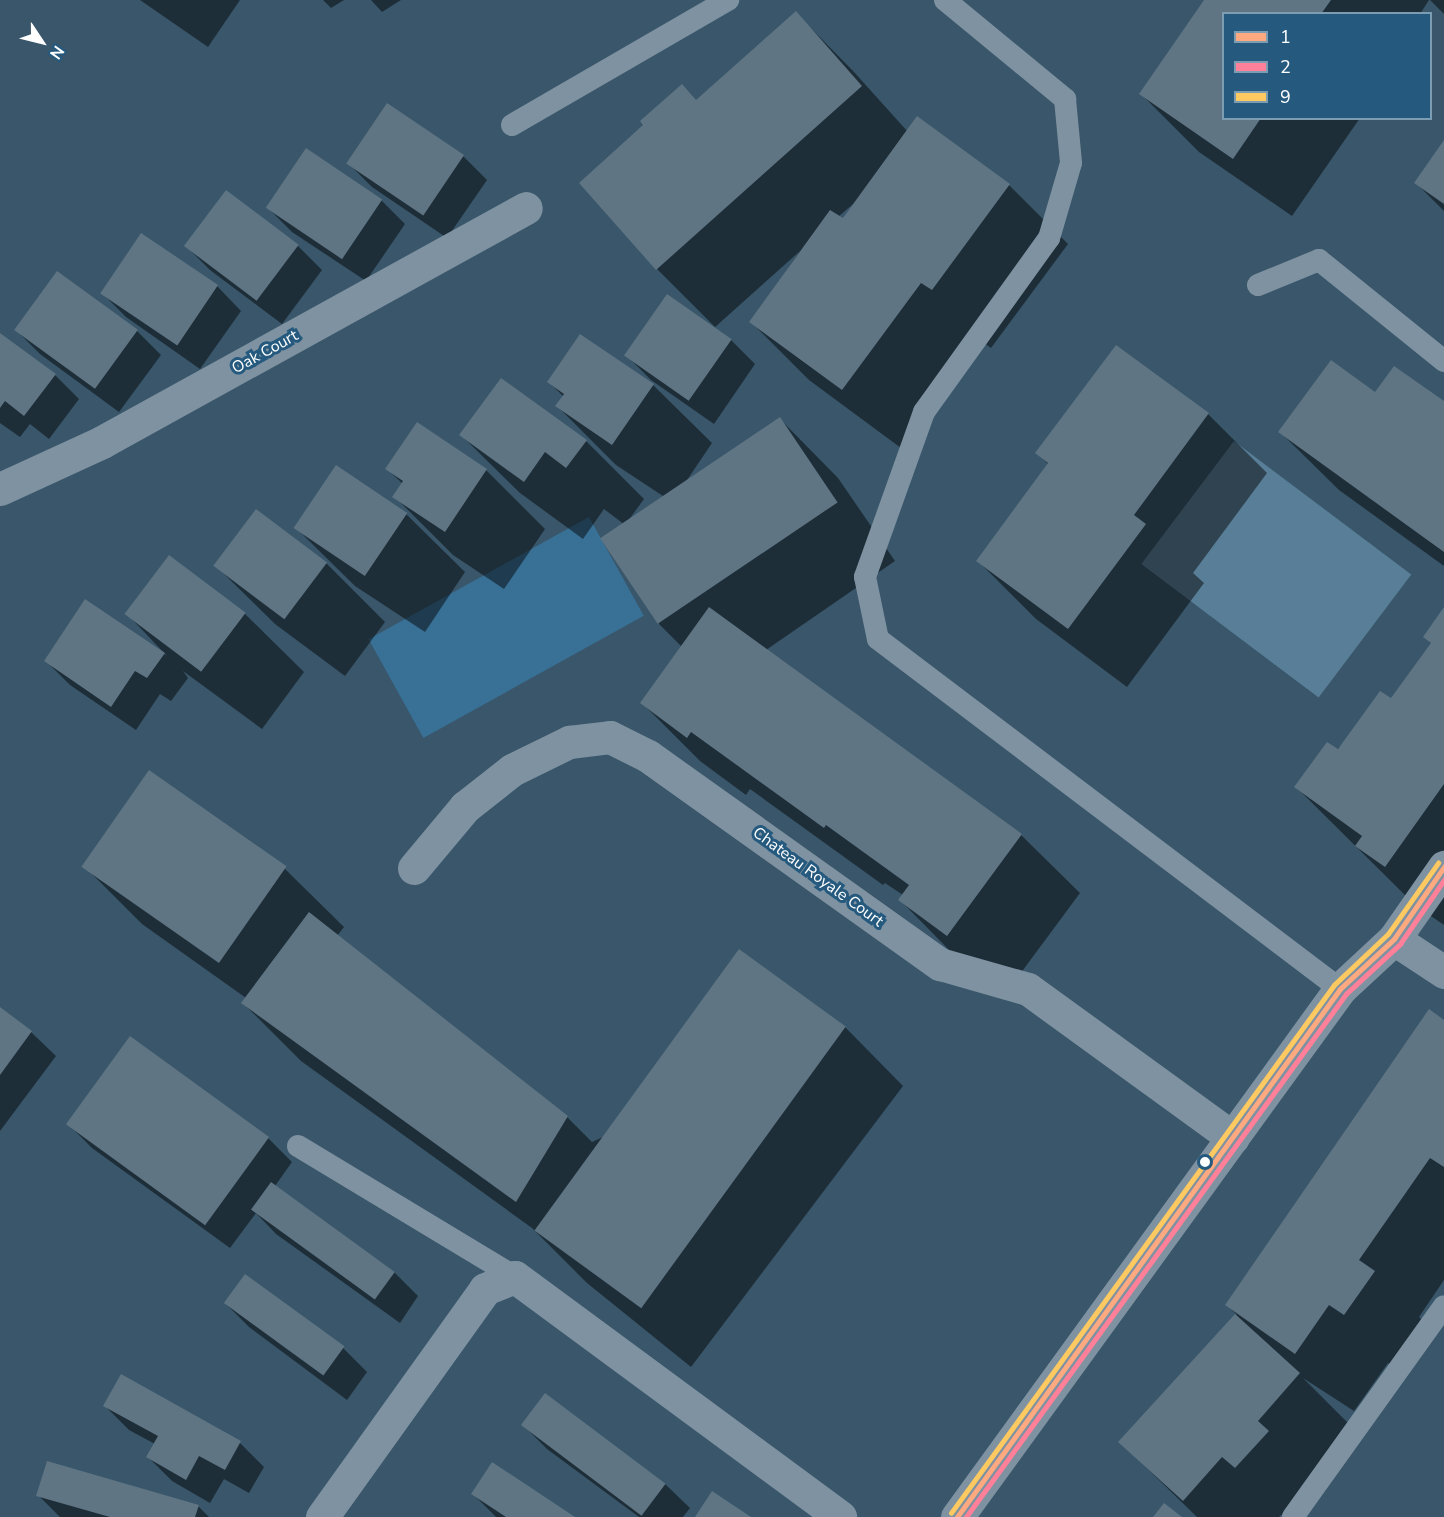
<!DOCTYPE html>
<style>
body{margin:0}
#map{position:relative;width:1444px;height:1517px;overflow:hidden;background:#39566a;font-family:"Nunito Sans",sans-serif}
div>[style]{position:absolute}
.green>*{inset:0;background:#397095;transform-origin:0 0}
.water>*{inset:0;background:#597e97;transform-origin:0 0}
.shadow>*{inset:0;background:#0007}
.building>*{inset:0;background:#5f7584;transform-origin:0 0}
.lane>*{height:22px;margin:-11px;padding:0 11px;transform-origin:11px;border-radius:11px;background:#7f92a1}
.street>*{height:33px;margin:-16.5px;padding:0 16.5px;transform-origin:16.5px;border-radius:16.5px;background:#7f92a1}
.bus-1>*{height:4.5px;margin:-2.25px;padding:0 2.25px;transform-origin:2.25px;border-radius:2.25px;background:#ffa980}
.bus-2>*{height:4.5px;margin:-2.25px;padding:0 2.25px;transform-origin:2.25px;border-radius:2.25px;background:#ff8098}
.bus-3>*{height:4.5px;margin:-2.25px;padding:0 2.25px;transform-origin:2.25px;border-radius:2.25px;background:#fdc960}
.dots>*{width:16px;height:16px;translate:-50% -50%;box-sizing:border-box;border:3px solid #255a7e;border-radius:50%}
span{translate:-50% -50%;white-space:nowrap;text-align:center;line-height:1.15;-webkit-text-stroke:6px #255a7e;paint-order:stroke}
.street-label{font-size:16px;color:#fff}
.legend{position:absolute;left:1222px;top:12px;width:210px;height:108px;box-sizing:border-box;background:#255a7e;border:2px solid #7c9cb2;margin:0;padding:8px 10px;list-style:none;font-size:18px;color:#fff}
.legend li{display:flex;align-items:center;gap:12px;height:30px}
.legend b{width:30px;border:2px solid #7c9cb2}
.north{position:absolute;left:12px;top:12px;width:60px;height:60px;-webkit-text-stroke:4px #255a7e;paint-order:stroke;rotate:125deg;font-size:16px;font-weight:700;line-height:24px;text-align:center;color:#fff}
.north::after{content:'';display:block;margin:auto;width:21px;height:27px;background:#fff;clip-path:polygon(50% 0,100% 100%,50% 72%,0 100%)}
</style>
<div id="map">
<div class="green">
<div style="left:589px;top:517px;width:113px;height:252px;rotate:61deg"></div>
</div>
<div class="water">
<div style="left:1234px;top:441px;width:222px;height:154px;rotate:37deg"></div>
</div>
<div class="shadow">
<div style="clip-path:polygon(140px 0,240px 0,208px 47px)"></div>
<div style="clip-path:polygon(323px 0,344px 0,331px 8px)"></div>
<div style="clip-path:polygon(371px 0,401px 0,382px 12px)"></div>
<div style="clip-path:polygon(1206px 0,1429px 0,1420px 14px,1224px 14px,1224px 118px,1360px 118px,1292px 216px,1199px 152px,1141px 94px)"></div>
<div style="clip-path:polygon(1430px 0,1444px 0,1444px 14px)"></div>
<div style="clip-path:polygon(evenodd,796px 13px,854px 72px,908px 132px,918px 118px,1009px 185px,1068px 244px,991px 348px,980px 340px,901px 448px,809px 380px,751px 322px,800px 251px,714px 328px,731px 340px,755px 364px,714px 424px,651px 380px,627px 356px,715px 327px,657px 269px,697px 101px,796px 13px,853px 204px,843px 220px,838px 217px,853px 204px)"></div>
<div style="clip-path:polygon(1444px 143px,1444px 211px,1416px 183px)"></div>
<div style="clip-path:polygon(463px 156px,487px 180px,447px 238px,372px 187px,348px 163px)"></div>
<div style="clip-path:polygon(381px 200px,405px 224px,366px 281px,292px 232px,268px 208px)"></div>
<div style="clip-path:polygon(186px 246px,298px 246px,322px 270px,282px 324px,210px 270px)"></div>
<div style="clip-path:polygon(217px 286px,241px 311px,200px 369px,126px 317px,102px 293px)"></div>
<div style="clip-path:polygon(16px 330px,137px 331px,161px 355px,119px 412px,40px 354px)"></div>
<div style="clip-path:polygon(0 334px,55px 375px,79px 399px,49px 439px,30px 424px,20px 437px,0 423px)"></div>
<div style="clip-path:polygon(1116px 347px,1208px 414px,1267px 473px,1193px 573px,1204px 583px,1127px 687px,1036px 619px,978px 561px,1049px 465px,1037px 453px)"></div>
<div style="clip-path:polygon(549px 382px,653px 385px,712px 443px,683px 486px,780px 419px,838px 478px,895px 561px,766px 650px,1021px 835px,1080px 893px,1006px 993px,958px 959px,900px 900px,903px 895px,885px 883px,883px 885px,750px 789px,746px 795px,700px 761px,642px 703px,682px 647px,659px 624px,666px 498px,616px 465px,557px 406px,564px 397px)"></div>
<div style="clip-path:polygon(1375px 394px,1444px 403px,1444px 566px,1339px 490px,1280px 432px)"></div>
<div style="clip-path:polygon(417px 424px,486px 470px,545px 529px,504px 589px,453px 555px,394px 496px,403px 484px,387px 469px)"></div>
<div style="clip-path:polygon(461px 435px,586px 441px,644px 499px,625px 525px,604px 509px,583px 539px,520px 493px)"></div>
<div style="clip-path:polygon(256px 511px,326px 563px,385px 622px,345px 676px,275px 624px,216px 566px)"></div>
<div style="clip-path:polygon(406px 514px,465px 572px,425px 632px,355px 586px,296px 528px)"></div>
<div style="clip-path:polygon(169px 557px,245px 614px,304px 672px,262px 729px,183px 671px,188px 678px,171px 701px,160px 694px,136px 730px,70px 685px,46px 661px,85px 601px,167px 656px,127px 614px)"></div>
<div style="clip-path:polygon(1444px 610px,1444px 925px,1415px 905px,1296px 787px,1391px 700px,1432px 644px,1425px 637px)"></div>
<div style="clip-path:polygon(149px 772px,285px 869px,344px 927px,337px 936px,567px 1117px,592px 1142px,845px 1027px,903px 1086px,691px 1367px,587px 1283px,532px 1228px,301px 1061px,243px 1003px,246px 998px,142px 924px,83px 865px)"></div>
<div style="clip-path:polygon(0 1008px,31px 1032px,56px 1056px,0 1131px)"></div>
<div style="clip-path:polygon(1444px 1021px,1444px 1280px,1419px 1317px,1432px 1330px,1403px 1373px,1388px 1363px,1354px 1411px,1303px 1378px,1358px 1433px,1316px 1480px,1326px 1490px,1302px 1517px,1281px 1515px,1279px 1517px,1197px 1517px,1120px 1442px,1237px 1315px,1227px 1305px)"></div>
<div style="clip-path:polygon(68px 1124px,268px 1138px,292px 1162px,275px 1186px,394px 1272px,418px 1296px,400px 1323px,276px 1234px,256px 1213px,230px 1248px,92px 1148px)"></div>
<div style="clip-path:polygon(225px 1303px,343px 1348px,367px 1372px,347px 1400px,249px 1327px)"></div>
<div style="clip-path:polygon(545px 1395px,665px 1484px,690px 1508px,683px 1517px,639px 1517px,547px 1449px,523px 1425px)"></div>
<div style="clip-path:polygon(105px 1406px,240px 1443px,264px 1467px,249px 1493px,224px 1479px,210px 1503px,172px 1481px,148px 1457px,155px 1444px,129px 1430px)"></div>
<div style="clip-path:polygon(473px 1494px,573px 1517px,496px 1517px)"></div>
<div style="clip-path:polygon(38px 1495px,198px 1506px,209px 1517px,60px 1517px)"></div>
</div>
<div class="building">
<div style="clip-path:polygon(1204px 0,1331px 0,1321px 14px,1224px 14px,1224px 118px,1261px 118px,1233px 159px,1139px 94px)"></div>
<div style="clip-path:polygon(796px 11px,862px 86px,656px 270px,579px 183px,643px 125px,640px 121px,682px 84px,696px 100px)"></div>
<div style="left:387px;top:103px;width:93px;height:73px;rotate:34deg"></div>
<div style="clip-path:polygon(917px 116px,1010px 184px,932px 290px,921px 283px,842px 390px,749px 322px,830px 210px,843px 218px)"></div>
<div style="clip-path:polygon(1444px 140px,1444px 204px,1414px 183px)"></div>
<div style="left:306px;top:148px;width:92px;height:72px;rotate:34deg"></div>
<div style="left:226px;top:190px;width:91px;height:70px;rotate:37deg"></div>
<div style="left:141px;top:233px;width:93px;height:73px;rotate:34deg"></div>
<div style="left:57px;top:271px;width:100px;height:73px;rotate:36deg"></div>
<div style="left:667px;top:294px;width:79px;height:75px;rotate:35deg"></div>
<div style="clip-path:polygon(0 333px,56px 374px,24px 416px,5px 401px,0 408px)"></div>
<div style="clip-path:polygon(580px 334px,654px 384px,612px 445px,555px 406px,564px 394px,547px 382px)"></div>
<div style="clip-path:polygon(1116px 345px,1209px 413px,1134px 515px,1146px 524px,1068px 629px,976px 561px,1048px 463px,1035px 453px)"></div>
<div style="clip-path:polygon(1331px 360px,1375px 392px,1394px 366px,1444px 401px,1444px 552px,1278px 432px)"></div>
<div style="clip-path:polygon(501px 378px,587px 440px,566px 468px,545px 452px,524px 482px,459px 435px)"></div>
<div style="left:780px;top:417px;width:103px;height:217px;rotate:56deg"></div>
<div style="clip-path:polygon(417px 422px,487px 469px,445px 532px,392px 497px,403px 481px,385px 469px)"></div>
<div style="left:336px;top:465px;width:86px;height:76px;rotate:34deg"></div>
<div style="left:256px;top:509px;width:89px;height:71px;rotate:37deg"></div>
<div style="left:169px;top:555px;width:96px;height:74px;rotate:37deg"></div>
<div style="clip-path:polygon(85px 599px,165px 653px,147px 678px,135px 671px,111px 707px,44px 661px)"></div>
<div style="clip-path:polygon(709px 607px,1022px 834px,947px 936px,898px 900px,909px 885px,826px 825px,824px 828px,691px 732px,687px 738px,640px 703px)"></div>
<div style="clip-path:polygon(1444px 607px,1444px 784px,1385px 867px,1355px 846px,1362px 836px,1294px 787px,1327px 742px,1338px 749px,1380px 691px,1391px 698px,1431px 643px,1423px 637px)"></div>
<div style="left:149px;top:770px;width:168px;height:118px;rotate:35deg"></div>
<div style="clip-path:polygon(309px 912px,568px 1116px,516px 1202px,241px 1003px)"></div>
<div style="left:739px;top:949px;width:132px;height:348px;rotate:36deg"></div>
<div style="clip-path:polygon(0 1007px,32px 1031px,0 1075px)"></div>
<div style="clip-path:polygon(1429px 1009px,1444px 1020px,1444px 1167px,1430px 1158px,1359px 1260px,1375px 1271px,1344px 1315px,1329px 1305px,1295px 1354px,1225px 1305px)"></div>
<div style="left:130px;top:1036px;width:172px;height:109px;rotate:36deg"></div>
<div style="left:271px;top:1182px;width:153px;height:34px;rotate:36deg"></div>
<div style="left:245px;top:1274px;width:123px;height:36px;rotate:36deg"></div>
<div style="clip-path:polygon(1235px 1314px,1300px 1373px,1258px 1421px,1269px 1431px,1235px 1468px,1222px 1457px,1183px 1501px,1118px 1442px)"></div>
<div style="clip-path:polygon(121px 1374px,241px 1441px,225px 1470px,199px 1456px,186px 1480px,146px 1457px,158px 1436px,103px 1406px)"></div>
<div style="left:545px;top:1393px;width:151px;height:40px;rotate:37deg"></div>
<div style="clip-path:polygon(47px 1461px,199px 1505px,195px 1517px,110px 1517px,36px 1496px)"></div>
<div style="clip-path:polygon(492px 1462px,575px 1517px,506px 1517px,471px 1494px)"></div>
<div style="clip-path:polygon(712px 1491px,751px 1517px,695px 1517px)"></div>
<div style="clip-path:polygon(1164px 1503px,1182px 1517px,1153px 1517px)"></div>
</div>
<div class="lane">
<div style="left:945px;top:0;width:156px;rotate:39.5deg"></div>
<div style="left:1065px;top:99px;width:64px;rotate:84.6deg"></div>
<div style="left:1071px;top:163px;width:78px;rotate:106.3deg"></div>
<div style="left:1049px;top:238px;width:214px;rotate:125.7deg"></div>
<div style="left:924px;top:412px;width:175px;rotate:109.7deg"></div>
<div style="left:865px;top:577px;width:63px;rotate:78.2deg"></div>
<div style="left:878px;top:639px;width:580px;rotate:37.15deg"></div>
<div style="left:512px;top:125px;width:250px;rotate:-30.1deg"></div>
<div style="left:1258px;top:285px;width:66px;rotate:-22.3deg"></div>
<div style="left:1319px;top:260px;width:161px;rotate:38.9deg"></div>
<div style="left:298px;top:1146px;width:253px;rotate:31.1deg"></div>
<div style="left:1293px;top:1517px;width:259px;rotate:-54.4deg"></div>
</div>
<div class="street">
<div style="left:0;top:489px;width:112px;rotate:-24.7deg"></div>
<div style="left:102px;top:442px;width:484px;rotate:-28.9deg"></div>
<div style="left:414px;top:868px;width:80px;rotate:-50.1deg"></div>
<div style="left:465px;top:807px;width:60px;rotate:-38.2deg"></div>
<div style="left:512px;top:770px;width:64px;rotate:-26.2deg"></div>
<div style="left:569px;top:742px;width:41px;rotate:-7deg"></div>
<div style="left:610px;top:737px;width:42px;rotate:26.6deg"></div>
<div style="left:648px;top:756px;width:359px;rotate:35.5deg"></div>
<div style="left:940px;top:964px;width:91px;rotate:15.9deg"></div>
<div style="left:1028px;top:989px;width:253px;rotate:36deg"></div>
<div style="left:1394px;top:939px;width:60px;rotate:33.4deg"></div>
<div style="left:322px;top:1517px;width:280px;rotate:-54.4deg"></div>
<div style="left:485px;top:1289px;width:32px;rotate:-22deg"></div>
<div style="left:515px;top:1277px;width:404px;rotate:36.4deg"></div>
<div style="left:957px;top:1517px;width:652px;rotate:-54.04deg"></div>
<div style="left:1340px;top:989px;width:74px;rotate:-42.8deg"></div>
<div style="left:1394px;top:939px;width:88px;rotate:-55.2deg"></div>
</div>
<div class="bus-1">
<div style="left:957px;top:1517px;width:652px;rotate:-54.04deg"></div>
<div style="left:1340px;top:989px;width:74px;rotate:-42.8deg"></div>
<div style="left:1394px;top:939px;width:88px;rotate:-55.2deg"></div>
</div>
<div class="bus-2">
<div style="left:966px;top:1517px;width:646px;rotate:-54deg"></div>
<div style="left:1346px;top:994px;width:74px;rotate:-42.8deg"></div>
<div style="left:1400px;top:944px;width:78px;rotate:-55.5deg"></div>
</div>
<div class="bus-3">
<div style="left:951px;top:1513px;width:652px;rotate:-54.04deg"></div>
<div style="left:1334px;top:985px;width:74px;rotate:-43.4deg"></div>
<div style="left:1388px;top:934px;width:87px;rotate:-54.8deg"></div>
</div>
<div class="dots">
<div style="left:1205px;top:1162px;background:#fff"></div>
</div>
<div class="street-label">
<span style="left:265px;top:352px;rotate:-29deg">Oak Court</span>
<span style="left:818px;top:877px;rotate:36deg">Chateau Royale Court</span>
</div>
<ul class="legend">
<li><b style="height:8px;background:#ffa980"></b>1</li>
<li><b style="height:8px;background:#ff8098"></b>2</li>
<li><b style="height:8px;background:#fdc960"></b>9</li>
</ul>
<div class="north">N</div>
</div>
